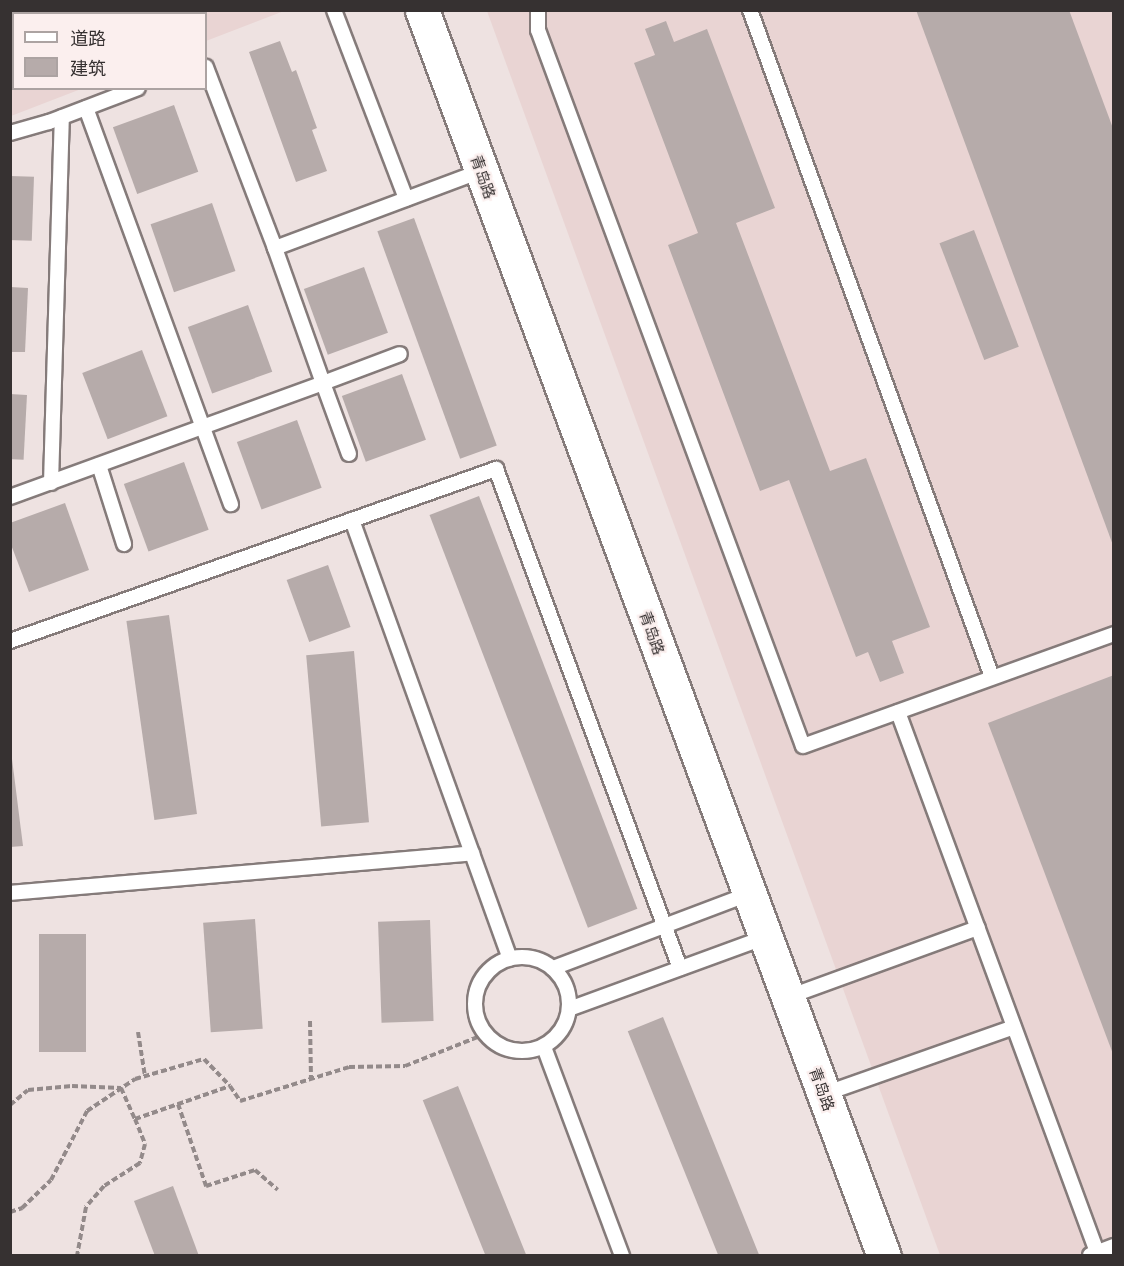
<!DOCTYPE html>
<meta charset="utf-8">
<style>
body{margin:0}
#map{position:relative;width:1124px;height:1266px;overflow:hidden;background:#eee2e1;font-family:Ubuntu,"Noto Sans SC",sans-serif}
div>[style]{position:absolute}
.built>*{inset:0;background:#e9d4d3}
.building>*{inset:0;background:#b6abaa;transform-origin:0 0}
.path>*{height:4px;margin-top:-2px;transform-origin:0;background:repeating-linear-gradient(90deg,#938a8a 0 6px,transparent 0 9px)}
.roads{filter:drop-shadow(2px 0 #857b7a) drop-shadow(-2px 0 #857b7a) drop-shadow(0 2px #857b7a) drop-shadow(0 -2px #857b7a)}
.lane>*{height:14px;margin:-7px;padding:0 7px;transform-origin:7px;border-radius:7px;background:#fff}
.lane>.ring{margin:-7px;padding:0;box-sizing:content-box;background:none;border:14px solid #fff;border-radius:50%}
.secondary>*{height:33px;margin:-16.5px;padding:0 16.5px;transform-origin:16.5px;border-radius:16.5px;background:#fff}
span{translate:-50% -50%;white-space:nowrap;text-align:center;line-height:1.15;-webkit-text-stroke:4.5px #fbefee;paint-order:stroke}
.street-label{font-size:15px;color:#363131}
.frame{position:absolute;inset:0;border:12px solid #363131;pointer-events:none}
.legend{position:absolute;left:12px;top:12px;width:195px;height:78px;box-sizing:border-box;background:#fbefee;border:2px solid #aca3a2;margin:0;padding:8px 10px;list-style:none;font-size:18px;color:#363131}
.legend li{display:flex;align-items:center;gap:12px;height:30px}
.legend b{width:30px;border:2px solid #aca3a2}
</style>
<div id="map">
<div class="built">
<div style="clip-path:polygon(11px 11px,284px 11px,206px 41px,206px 14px,14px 14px,14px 88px,81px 89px,11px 116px)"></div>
<div style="clip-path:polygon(487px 11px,1113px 11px,1113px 1255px,940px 1255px)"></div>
</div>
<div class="building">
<div style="clip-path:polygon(916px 10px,1069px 10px,1114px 131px,1114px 548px)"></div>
<div style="clip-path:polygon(666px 21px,674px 42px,707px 29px,775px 208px,736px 223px,830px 471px,866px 458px,930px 627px,892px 641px,904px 673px,880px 682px,868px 652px,856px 657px,789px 480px,760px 491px,668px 245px,698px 233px,634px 63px,655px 55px,645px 29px)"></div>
<div style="clip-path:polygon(280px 41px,292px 72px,296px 70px,317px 128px,312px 130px,327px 171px,296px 182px,249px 52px)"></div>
<div style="left:174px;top:105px;width:71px;height:65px;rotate:70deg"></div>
<div style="left:10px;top:176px;width:24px;height:64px;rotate:2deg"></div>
<div style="left:212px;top:203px;width:72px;height:65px;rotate:71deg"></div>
<div style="left:414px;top:218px;width:242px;height:39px;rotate:70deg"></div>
<div style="left:974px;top:230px;width:125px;height:37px;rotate:69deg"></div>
<div style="left:364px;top:267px;width:70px;height:64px;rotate:70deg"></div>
<div style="clip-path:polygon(10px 287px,28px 288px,25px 352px,10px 352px)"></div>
<div style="left:248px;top:305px;width:71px;height:64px;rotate:70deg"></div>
<div style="left:142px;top:350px;width:71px;height:64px;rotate:69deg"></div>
<div style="left:402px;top:374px;width:70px;height:64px;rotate:70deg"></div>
<div style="left:10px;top:394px;width:17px;height:65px;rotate:3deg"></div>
<div style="left:297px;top:420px;width:72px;height:64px;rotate:70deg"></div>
<div style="left:184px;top:462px;width:72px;height:64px;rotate:70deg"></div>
<div style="left:479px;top:496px;width:442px;height:53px;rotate:69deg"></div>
<div style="clip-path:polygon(65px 503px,89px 570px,29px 592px,10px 542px,10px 523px)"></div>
<div style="left:328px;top:565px;width:66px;height:44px;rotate:70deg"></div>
<div style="left:169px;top:615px;width:201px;height:43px;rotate:82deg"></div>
<div style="left:354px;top:651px;width:172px;height:48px;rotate:85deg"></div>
<div style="clip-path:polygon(1114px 675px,1114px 1054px,1113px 1054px,988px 723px)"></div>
<div style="clip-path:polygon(10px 743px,23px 846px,10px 847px)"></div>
<div style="left:255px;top:919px;width:110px;height:52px;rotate:86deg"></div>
<div style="left:430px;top:920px;width:101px;height:52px;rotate:88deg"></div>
<div style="left:39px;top:934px;width:47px;height:118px"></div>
<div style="left:663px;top:1017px;width:257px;height:38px;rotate:68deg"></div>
<div style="left:458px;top:1086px;width:183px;height:38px;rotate:68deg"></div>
<div style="clip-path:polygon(173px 1186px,199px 1256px,155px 1256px,134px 1201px)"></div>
</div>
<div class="path">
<div style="left:310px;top:1021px;width:58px;rotate:89deg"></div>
<div style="left:138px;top:1032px;width:45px;rotate:81deg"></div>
<div style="left:178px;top:1104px;width:87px;rotate:71.1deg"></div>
<div style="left:206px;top:1186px;width:52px;rotate:-18.1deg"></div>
<div style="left:255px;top:1170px;width:30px;rotate:41deg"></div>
<div style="left:10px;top:1105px;width:23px;rotate:-40deg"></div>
<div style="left:28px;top:1090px;width:44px;rotate:-5.2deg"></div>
<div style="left:72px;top:1086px;width:49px;rotate:2.3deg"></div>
<div style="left:121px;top:1088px;width:34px;rotate:66deg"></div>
<div style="left:135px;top:1119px;width:27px;rotate:68deg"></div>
<div style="left:145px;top:1144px;width:20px;rotate:105deg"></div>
<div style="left:140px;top:1163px;width:43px;rotate:147.4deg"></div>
<div style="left:104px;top:1186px;width:28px;rotate:131deg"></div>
<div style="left:86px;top:1207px;width:50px;rotate:100.4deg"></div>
<div style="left:135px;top:1119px;width:101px;rotate:-19.2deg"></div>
<div style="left:10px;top:1212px;width:13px;rotate:-18deg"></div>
<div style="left:22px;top:1208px;width:40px;rotate:-44deg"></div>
<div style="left:51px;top:1180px;width:78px;rotate:-62.4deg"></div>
<div style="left:87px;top:1111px;width:58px;rotate:-33.7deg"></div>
<div style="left:135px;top:1079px;width:72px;rotate:-16.2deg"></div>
<div style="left:204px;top:1059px;width:37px;rotate:46deg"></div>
<div style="left:230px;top:1086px;width:18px;rotate:56deg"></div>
<div style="left:240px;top:1101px;width:114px;rotate:-17.3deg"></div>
<div style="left:349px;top:1067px;width:56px;rotate:-1deg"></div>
<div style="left:405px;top:1066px;width:86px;rotate:-21.8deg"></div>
</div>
<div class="roads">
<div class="lane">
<div style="left:334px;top:10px;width:202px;rotate:69.1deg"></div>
<div style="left:538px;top:10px;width:20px;rotate:90deg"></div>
<div style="left:538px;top:30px;width:763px;rotate:69.69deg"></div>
<div style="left:803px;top:746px;width:331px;rotate:-19.8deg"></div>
<div style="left:750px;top:10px;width:710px;rotate:70.06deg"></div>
<div style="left:161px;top:14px;width:9px;rotate:-27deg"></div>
<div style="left:10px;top:68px;width:4px;rotate:-14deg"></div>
<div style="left:86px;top:108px;width:422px;rotate:69.9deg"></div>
<div style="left:10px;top:133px;width:41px;rotate:-15.8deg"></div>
<div style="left:49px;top:122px;width:95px;rotate:-20.9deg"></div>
<div style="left:275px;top:248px;width:220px;rotate:-20.5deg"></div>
<div style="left:349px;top:454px;width:76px;rotate:-110.1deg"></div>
<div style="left:323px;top:383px;width:82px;rotate:-20.6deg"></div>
<div style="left:99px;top:465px;width:83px;rotate:72.4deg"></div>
<div style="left:51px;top:483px;width:366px;rotate:-88.3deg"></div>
<div style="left:10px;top:497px;width:333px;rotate:-20deg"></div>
<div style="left:323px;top:383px;width:143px;rotate:-109.6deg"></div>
<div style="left:275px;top:248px;width:194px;rotate:-110.9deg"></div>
<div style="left:352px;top:520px;width:466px;rotate:70.2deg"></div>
<div style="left:10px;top:641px;width:516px;rotate:-19.49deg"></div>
<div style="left:496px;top:469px;width:532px;rotate:69.76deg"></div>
<div style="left:898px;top:712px;width:576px;rotate:69.77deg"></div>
<div style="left:10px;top:893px;width:464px;rotate:-4.9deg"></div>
<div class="ring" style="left:475px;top:957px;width:80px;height:80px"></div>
<div style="left:553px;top:968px;width:210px;rotate:-20.7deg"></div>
<div style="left:788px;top:997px;width:202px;rotate:-20deg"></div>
<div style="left:569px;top:1009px;width:210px;rotate:-20.1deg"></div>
<div style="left:544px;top:1047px;width:223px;rotate:69.5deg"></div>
<div style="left:824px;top:1094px;width:201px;rotate:-19.4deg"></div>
<div style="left:1090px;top:1255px;width:26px;rotate:-21deg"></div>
</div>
<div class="secondary">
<div style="left:422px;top:10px;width:1329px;rotate:69.66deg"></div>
</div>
</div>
<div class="street-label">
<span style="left:483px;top:177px;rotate:70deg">青岛路</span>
<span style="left:652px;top:633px;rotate:70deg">青岛路</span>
<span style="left:822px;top:1089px;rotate:70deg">青岛路</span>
</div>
<div class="frame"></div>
<ul class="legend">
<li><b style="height:8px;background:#fff"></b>道路</li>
<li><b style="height:16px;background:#b6abaa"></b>建筑</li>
</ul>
</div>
